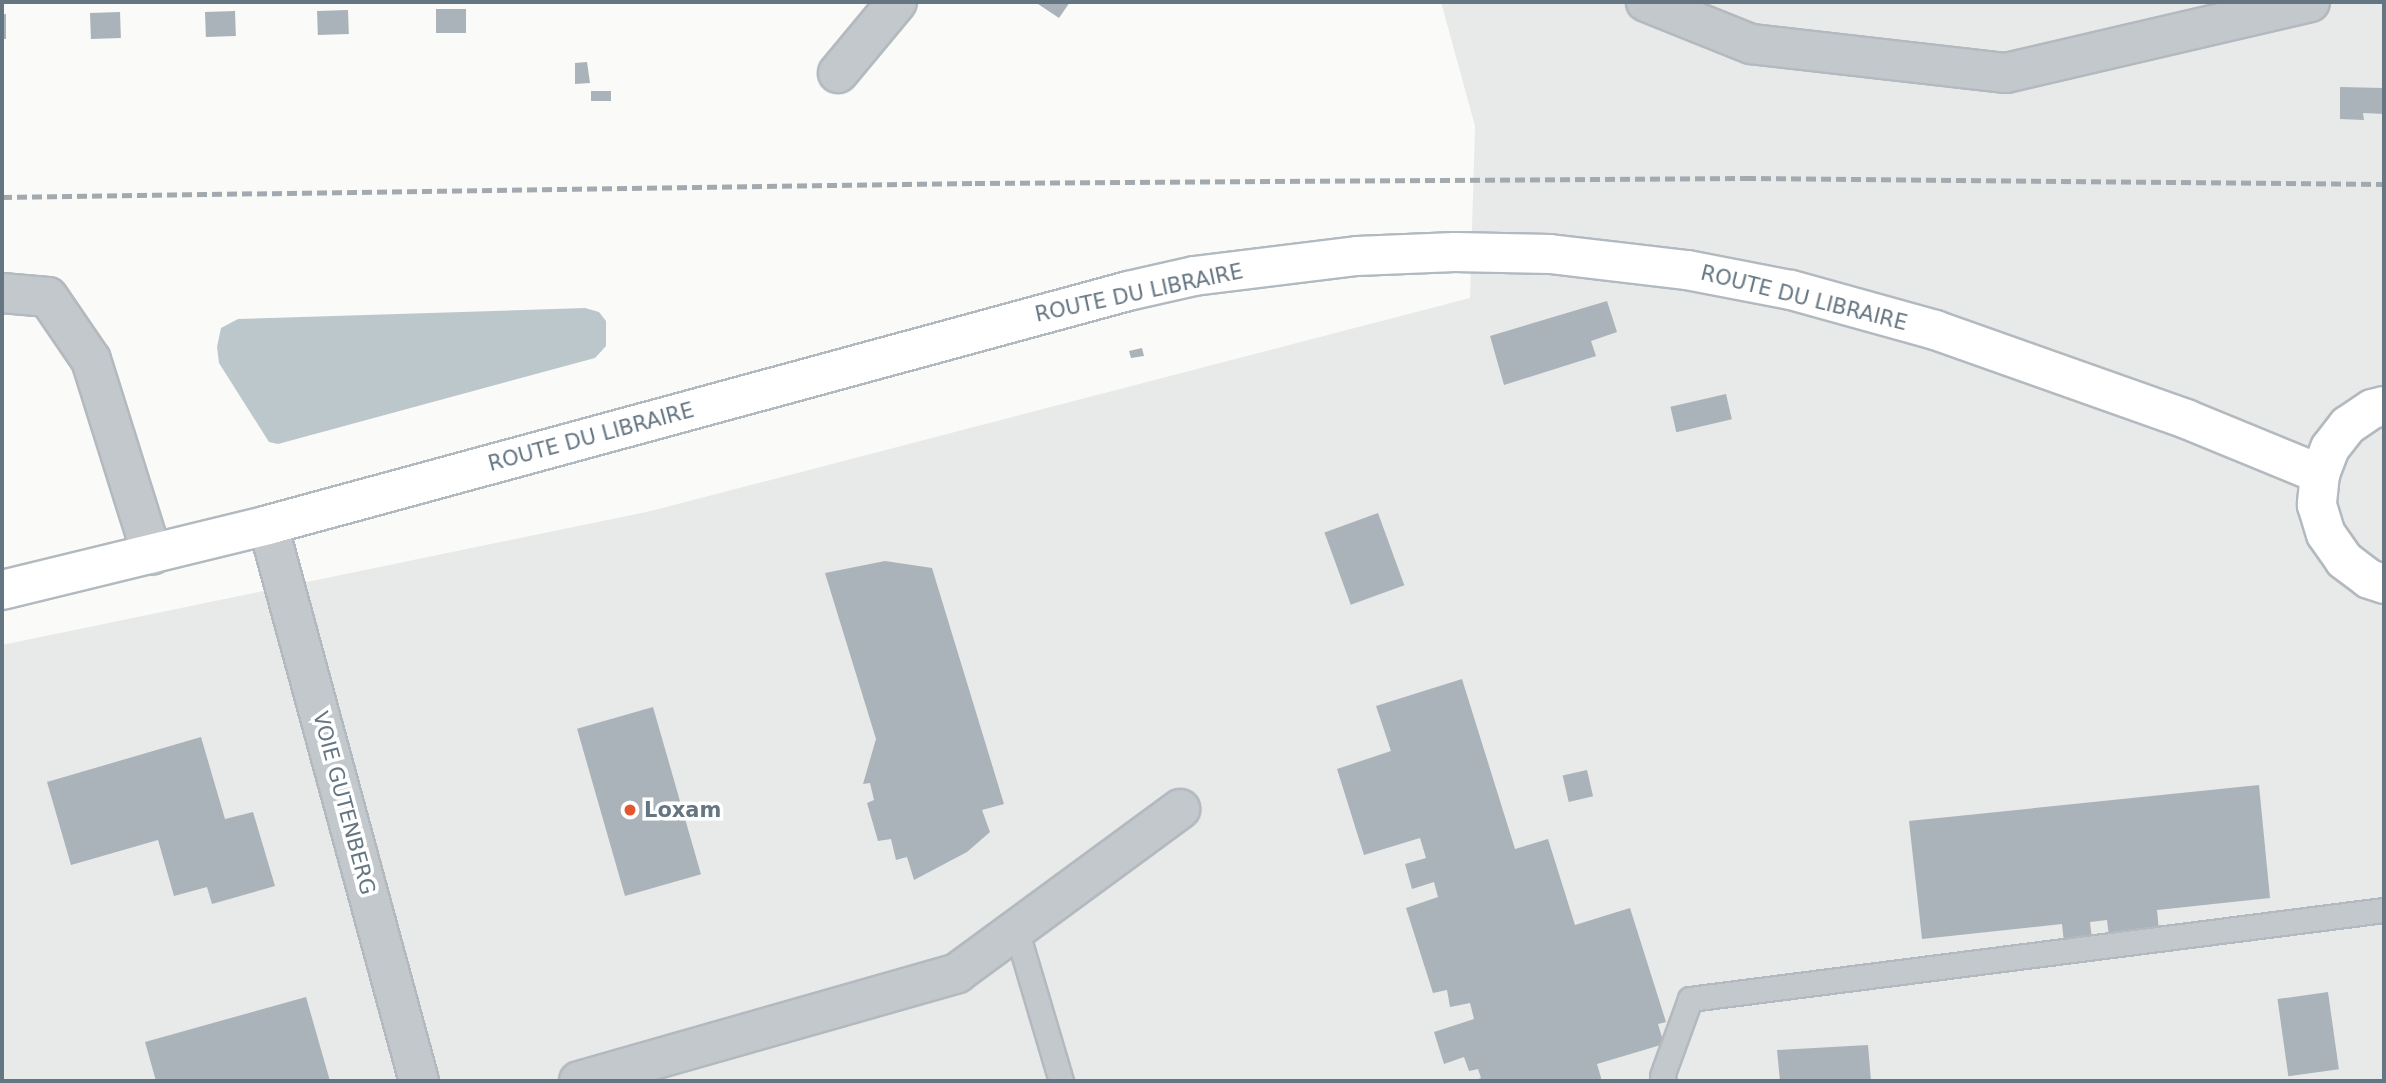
<!DOCTYPE html>
<style>
body{margin:0}
#map{position:relative;width:2386px;height:1083px;overflow:hidden;background:#fafaf8;font-family:"DejaVu Sans",sans-serif}
div>[style]{position:absolute}
.built>*{inset:0;background:#e8e9e9}
.water>*{inset:0;background:#bbc7cb}
.building>*{inset:0;background:#aab3b9;transform-origin:0 0}
.roads{filter:drop-shadow(2px 0 #b3babf) drop-shadow(-2px 0 #b3babf) drop-shadow(0 2px #b3babf) drop-shadow(0 -2px #b3babf)}
.service>*{height:23px;margin:-11.5px;padding:0 11.5px;transform-origin:11.5px;border-radius:11.5px;background:#c3c8cc}
.minor>*{height:38px;margin:-19px;padding:0 19px;transform-origin:19px;border-radius:19px;background:#c3c8cc}
.secondary>*{height:38px;margin:-19px;padding:0 19px;transform-origin:19px;border-radius:19px;background:#fff}
.rail>*{height:5px;margin-top:-2.5px;transform-origin:0;background:repeating-linear-gradient(90deg,#a2aab0 0 10px,transparent 0 15px)}
.dots>*{width:19px;height:19px;translate:-50% -50%;box-sizing:border-box;border:4px solid #fff;border-radius:50%}
span{translate:-50% -50%;white-space:nowrap;text-align:center;line-height:1.15;-webkit-text-stroke:7px #fff;paint-order:stroke}
.street-label{font-size:21px;color:#657683}
.poi-label{font-size:21px;color:#657683;font-weight:700}
.left{translate:0 -50%;text-align:left}
.frame{position:absolute;inset:0;border:4px solid #657683;pointer-events:none}
</style>
<div id="map">
<div class="built">
<div style="clip-path:polygon(1441px 2px,2384px 2px,2384px 1081px,2px 1081px,2px 645px,651px 511px,1470px 298px,1475px 126px)"></div>
</div>
<div class="water">
<div style="clip-path:polygon(585px 308px,599px 312px,606px 321px,606px 346px,595px 358px,278px 444px,269px 442px,219px 363px,217px 347px,221px 328px,238px 319px)"></div>
</div>
<div class="building">
<div style="clip-path:polygon(1035px 2px,1070px 2px,1059px 18px)"></div>
<div style="left:466px;top:9px;width:24px;height:30px;rotate:90deg"></div>
<div style="left:348px;top:10px;width:24px;height:31px;rotate:88deg"></div>
<div style="left:235px;top:11px;width:25px;height:30px;rotate:88deg"></div>
<div style="left:120px;top:12px;width:26px;height:30px;rotate:88deg"></div>
<div style="left:2px;top:14px;width:4px;height:25px"></div>
<div style="clip-path:polygon(587px 62px,590px 83px,575px 84px,575px 63px)"></div>
<div style="clip-path:polygon(2340px 87px,2384px 88px,2384px 114px,2363px 113px,2364px 120px,2340px 119px)"></div>
<div style="left:611px;top:91px;width:10px;height:20px;rotate:90deg"></div>
<div style="clip-path:polygon(1607px 301px,1617px 332px,1591px 341px,1596px 356px,1504px 385px,1490px 336px)"></div>
<div style="clip-path:polygon(1142px 348px,1144px 356px,1131px 358px,1129px 351px)"></div>
<div style="left:1726px;top:394px;width:26px;height:57px;rotate:77deg"></div>
<div style="left:1378px;top:513px;width:77px;height:57px;rotate:70deg"></div>
<div style="clip-path:polygon(885px 561px,932px 568px,1004px 804px,982px 810px,990px 832px,967px 852px,914px 880px,907px 857px,896px 860px,891px 839px,878px 841px,867px 803px,874px 800px,870px 783px,863px 784px,876px 739px,825px 573px)"></div>
<div style="clip-path:polygon(1462px 679px,1515px 849px,1548px 839px,1575px 925px,1630px 908px,1666px 1022px,1658px 1024px,1664px 1044px,1597px 1064px,1602px 1081px,1472px 1081px,1481px 1078px,1478px 1069px,1469px 1071px,1464px 1057px,1444px 1064px,1434px 1032px,1474px 1019px,1470px 1003px,1450px 1007px,1447px 990px,1433px 993px,1406px 908px,1438px 897px,1434px 882px,1412px 889px,1405px 864px,1426px 858px,1420px 838px,1364px 855px,1337px 769px,1391px 751px,1376px 706px)"></div>
<div style="left:653px;top:707px;width:174px;height:79px;rotate:74deg"></div>
<div style="clip-path:polygon(201px 737px,225px 819px,253px 812px,275px 886px,212px 904px,207px 887px,174px 896px,158px 840px,71px 865px,47px 782px)"></div>
<div style="left:1587px;top:770px;width:27px;height:25px;rotate:77deg"></div>
<div style="clip-path:polygon(2259px 785px,2270px 898px,2157px 910px,2159px 931px,2109px 937px,2107px 920px,2090px 922px,2092px 939px,2064px 943px,2062px 924px,1922px 939px,1909px 821px)"></div>
<div style="left:2328px;top:992px;width:78px;height:51px;rotate:82deg"></div>
<div style="clip-path:polygon(306px 997px,330px 1081px,156px 1081px,145px 1042px)"></div>
<div style="clip-path:polygon(1868px 1045px,1871px 1081px,1780px 1081px,1777px 1050px)"></div>
</div>
<div class="roads">
<div class="service">
<div style="left:1016px;top:929px;width:159px;rotate:73.5deg"></div>
<div style="left:1664px;top:1081px;width:5px;rotate:-112deg"></div>
<div style="left:1662px;top:1076px;width:82px;rotate:-70deg"></div>
<div style="left:1690px;top:999px;width:700px;rotate:-7.31deg"></div>
</div>
<div class="minor">
<div style="left:1646px;top:2px;width:113px;rotate:21.8deg"></div>
<div style="left:1751px;top:44px;width:257px;rotate:6.5deg"></div>
<div style="left:2006px;top:73px;width:312px;rotate:-13.1deg"></div>
<div style="left:838px;top:73px;width:92px;rotate:-50.3deg"></div>
<div style="left:2px;top:293px;width:46px;rotate:5deg"></div>
<div style="left:48px;top:297px;width:76px;rotate:55.7deg"></div>
<div style="left:91px;top:360px;width:204px;rotate:72.6deg"></div>
<div style="left:268px;top:525px;width:576px;rotate:74.81deg"></div>
<div style="left:579px;top:1081px;width:393px;rotate:-15.9deg"></div>
<div style="left:957px;top:973px;width:277px;rotate:-36.3deg"></div>
</div>
<div class="secondary">
<div style="left:2384px;top:406px;width:12px;rotate:166deg"></div>
<div style="left:2372px;top:409px;width:29px;rotate:146deg"></div>
<div style="left:2348px;top:425px;width:29px;rotate:128deg"></div>
<div style="left:2330px;top:448px;width:28px;rotate:111deg"></div>
<div style="left:2320px;top:474px;width:31px;rotate:96deg"></div>
<div style="left:2317px;top:505px;width:30px;rotate:73deg"></div>
<div style="left:2326px;top:534px;width:32px;rotate:55deg"></div>
<div style="left:2344px;top:560px;width:31px;rotate:37deg"></div>
<div style="left:2369px;top:579px;width:16px;rotate:18deg"></div>
<div style="left:2px;top:590px;width:274px;rotate:-13.7deg"></div>
<div style="left:268px;top:525px;width:891px;rotate:-15.22deg"></div>
<div style="left:1128px;top:291px;width:68px;rotate:-12.8deg"></div>
<div style="left:1194px;top:276px;width:164px;rotate:-7deg"></div>
<div style="left:1357px;top:256px;width:98px;rotate:-2.3deg"></div>
<div style="left:1455px;top:252px;width:95px;rotate:1.2deg"></div>
<div style="left:1550px;top:254px;width:138px;rotate:6.7deg"></div>
<div style="left:1687px;top:270px;width:106px;rotate:10.9deg"></div>
<div style="left:1791px;top:290px;width:149px;rotate:15.5deg"></div>
<div style="left:1935px;top:330px;width:266px;rotate:19.5deg"></div>
<div style="left:2186px;top:419px;width:145px;rotate:22.3deg"></div>
</div>
</div>
<div class="rail">
<div style="left:2px;top:197px;width:973px;rotate:-0.82deg"></div>
<div style="left:975px;top:183px;width:771px;rotate:-0.37deg"></div>
<div style="left:1746px;top:178px;width:638px;rotate:0.54deg"></div>
</div>
<div class="dots">
<div style="left:630px;top:810px;background:#e4572e"></div>
</div>
<div class="street-label">
<span style="left:1139px;top:293px;rotate:-12deg">ROUTE DU LIBRAIRE</span>
<span style="left:1804px;top:298px;rotate:14deg">ROUTE DU LIBRAIRE</span>
<span style="left:591px;top:437px;rotate:-15deg">ROUTE DU LIBRAIRE</span>
<span style="left:344px;top:803px;rotate:75deg">VOIE GUTENBERG</span>
</div>
<div class="poi-label">
<span class="left" style="left:644px;top:810px">Loxam</span>
</div>
<div class="frame"></div>
</div>
